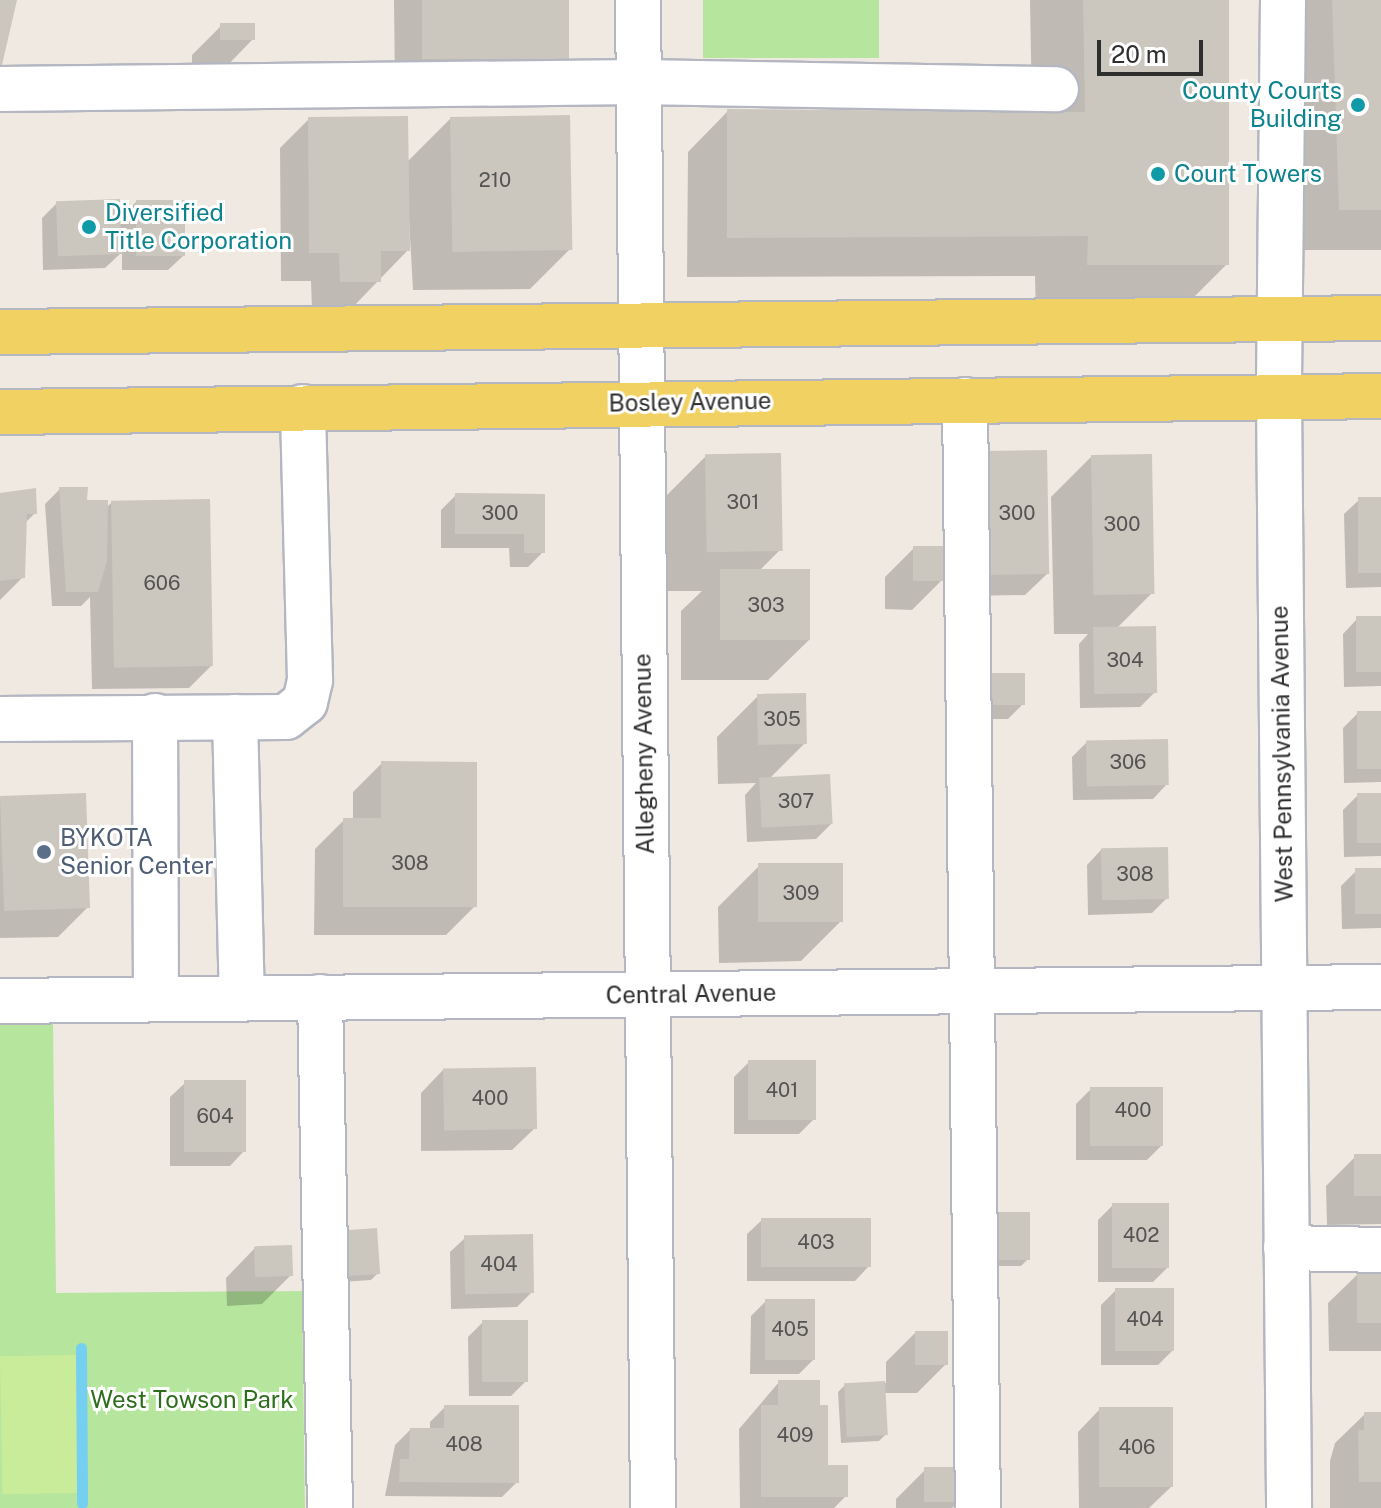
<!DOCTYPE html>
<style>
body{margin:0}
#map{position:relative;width:1381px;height:1508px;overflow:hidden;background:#efe9e1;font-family:"Public Sans",sans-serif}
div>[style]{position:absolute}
.green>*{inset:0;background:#b6e59e;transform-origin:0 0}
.pitch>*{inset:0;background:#c9ec9a;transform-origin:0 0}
.shadow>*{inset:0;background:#0003;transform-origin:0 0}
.stream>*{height:11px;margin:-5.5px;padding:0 5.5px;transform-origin:5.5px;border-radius:5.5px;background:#75cff0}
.building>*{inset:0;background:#cbc7bf;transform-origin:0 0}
.roads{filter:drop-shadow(2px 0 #b4b7c1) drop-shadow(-2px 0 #b4b7c1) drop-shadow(0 2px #b4b7c1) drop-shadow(0 -2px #b4b7c1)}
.minor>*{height:44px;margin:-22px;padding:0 22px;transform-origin:22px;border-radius:22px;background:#fff}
.major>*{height:44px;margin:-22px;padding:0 22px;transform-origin:22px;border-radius:22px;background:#f2d163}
.dots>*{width:22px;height:22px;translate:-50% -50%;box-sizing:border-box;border:4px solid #fff;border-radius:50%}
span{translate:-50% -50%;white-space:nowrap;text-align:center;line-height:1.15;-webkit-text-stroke:6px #fff;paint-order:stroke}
.number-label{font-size:20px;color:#555452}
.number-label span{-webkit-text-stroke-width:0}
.culture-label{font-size:24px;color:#0d838f}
.right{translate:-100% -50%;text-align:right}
.left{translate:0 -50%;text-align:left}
.street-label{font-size:24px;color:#2e2e2e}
.service-label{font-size:24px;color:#4e5e75}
.park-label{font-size:24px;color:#2c6e1b}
.scale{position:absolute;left:1097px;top:40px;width:106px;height:36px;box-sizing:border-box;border:4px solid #2e2e2e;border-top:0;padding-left:10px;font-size:24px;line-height:28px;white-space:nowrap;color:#2e2e2e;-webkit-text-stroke:6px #fff;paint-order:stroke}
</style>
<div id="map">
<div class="green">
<div style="left:703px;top:0;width:176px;height:58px"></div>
<div style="clip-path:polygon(53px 1023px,56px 1293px,302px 1291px,305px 1508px,0 1508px,0 1025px)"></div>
</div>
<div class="pitch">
<div style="left:76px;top:1355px;width:138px;height:76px;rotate:89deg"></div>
</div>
<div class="shadow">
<div style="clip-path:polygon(394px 0,567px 0,568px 57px,539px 87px,395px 87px)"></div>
<div style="clip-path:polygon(1030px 0,1227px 0,1227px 264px,1175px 316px,1036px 316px,1035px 276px,687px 277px,688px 152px,728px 111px,1032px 114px)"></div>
<div style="left:1291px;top:0;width:90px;height:250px"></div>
<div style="clip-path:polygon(221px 26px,253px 39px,224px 69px,192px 69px,192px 55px)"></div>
<div style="clip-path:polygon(451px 118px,570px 249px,530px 289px,413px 290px,407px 183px,408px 250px,350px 310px,312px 310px,311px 281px,281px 281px,280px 148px,309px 119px,407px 162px)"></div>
<div style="clip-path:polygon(136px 202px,183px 256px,168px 270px,122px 270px,122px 252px,105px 268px,43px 270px,42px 218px,57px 203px,119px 220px)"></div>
<div style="clip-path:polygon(985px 454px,1048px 573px,1025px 595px,965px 596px)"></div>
<div style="clip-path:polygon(706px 456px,780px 550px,759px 571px,809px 640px,768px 680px,681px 680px,681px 611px,702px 591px,666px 591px,666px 496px)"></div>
<div style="clip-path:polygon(1091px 457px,1152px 593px,1117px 628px,1155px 692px,1140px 707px,1080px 708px,1079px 644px,1088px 634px,1054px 634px,1051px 497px)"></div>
<div style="clip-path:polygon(60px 489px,106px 508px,112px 502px,212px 665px,189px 688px,92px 689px,90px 597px,81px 606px,52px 606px,45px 504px)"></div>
<div style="clip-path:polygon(0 494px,35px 513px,25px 523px,23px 577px,0 600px)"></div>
<div style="clip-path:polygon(456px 495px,543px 496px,543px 552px,528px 567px,510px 567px,509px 548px,441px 548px,441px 510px)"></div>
<div style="clip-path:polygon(1381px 499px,1381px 587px,1346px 588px,1344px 514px,1359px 500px)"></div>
<div style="clip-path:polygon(914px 548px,941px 581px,912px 610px,885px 609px,885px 577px)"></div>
<div style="clip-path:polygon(1381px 618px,1381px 686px,1344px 687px,1343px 634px,1357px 619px)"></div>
<div style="clip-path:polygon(965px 690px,1023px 704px,1008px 719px,966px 719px)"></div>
<div style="clip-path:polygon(758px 696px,805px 743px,769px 779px,831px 824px,816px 839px,747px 842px,745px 795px,756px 783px,718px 784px,717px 737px)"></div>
<div style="clip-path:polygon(1358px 713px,1381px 713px,1381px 782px,1344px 783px,1343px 728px)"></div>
<div style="clip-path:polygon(1087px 742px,1167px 784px,1153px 799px,1073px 800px,1072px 757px)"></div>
<div style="clip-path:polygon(382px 763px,475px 906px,446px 935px,314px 935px,315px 849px,344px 820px,353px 820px,353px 792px)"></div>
<div style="clip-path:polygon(1358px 795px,1381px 795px,1381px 856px,1344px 857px,1343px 810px)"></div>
<div style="clip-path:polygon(0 797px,88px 907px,58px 937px,0 938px)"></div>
<div style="clip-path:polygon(1101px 850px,1167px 898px,1152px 913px,1088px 915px,1087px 865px)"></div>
<div style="clip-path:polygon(759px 866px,841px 921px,801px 961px,719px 963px,718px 907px)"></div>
<div style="clip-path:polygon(1381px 870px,1381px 928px,1342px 929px,1341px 886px,1356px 871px)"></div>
<div style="clip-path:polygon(749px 1062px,814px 1119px,799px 1134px,734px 1134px,734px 1077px)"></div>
<div style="clip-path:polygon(443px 1070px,535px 1128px,512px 1150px,421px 1151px,421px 1093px)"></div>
<div style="clip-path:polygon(185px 1083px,244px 1151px,230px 1166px,170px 1166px,170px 1097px)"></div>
<div style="clip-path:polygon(1091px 1089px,1162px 1145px,1147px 1160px,1076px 1160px,1076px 1104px)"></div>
<div style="clip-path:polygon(1381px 1156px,1381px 1224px,1327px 1225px,1326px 1186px,1355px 1157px)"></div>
<div style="clip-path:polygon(1113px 1205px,1168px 1267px,1153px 1282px,1098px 1282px,1098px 1220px)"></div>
<div style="clip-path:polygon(1028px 1214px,1028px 1259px,1021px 1266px,989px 1266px)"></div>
<div style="clip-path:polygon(762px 1220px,869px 1266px,855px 1281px,747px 1281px,747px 1234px)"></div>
<div style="clip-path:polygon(375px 1230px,378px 1273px,371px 1280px,341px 1282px)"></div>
<div style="clip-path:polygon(465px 1238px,532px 1292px,517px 1307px,451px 1309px,450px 1252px)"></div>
<div style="clip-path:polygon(255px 1248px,291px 1275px,262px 1304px,227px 1306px,226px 1278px)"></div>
<div style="clip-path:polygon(1358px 1274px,1381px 1274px,1381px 1351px,1329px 1351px,1328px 1303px)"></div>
<div style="clip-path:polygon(1116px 1290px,1173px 1350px,1158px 1365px,1101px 1365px,1101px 1305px)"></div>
<div style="clip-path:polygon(766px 1301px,814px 1359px,799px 1374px,750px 1374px,751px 1316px)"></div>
<div style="clip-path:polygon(483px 1322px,526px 1381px,511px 1396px,469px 1396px,468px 1337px)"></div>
<div style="clip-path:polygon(915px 1333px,946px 1364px,917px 1393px,884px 1393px,886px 1434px,879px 1441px,841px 1443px,838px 1392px,845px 1385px,886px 1383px,886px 1362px)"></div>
<div style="clip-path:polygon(779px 1382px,846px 1496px,834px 1508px,740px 1508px,739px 1429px)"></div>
<div style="clip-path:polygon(445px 1407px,517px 1482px,502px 1497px,385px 1496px,395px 1445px,410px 1430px,430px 1430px,430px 1422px)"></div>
<div style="clip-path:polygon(1100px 1409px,1172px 1486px,1149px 1508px,1079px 1508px,1078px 1432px)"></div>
<div style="clip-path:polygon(1365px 1414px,1381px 1414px,1381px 1508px,1330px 1508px,1330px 1461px,1335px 1443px)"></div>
<div style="clip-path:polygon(925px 1470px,959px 1501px,952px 1508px,896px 1508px,896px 1499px)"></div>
</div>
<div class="stream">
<div style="left:81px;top:1348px;width:155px;rotate:89.6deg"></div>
</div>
<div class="building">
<div style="clip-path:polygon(0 0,17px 0,2px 65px,0 65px)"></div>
<div style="left:422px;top:0;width:147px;height:59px"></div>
<div style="clip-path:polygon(1083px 0,1229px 0,1229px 265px,1087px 265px,1088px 236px,727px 238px,727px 109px,1085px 112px)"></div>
<div style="clip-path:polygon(1332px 0,1381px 0,1381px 210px,1339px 210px)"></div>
<div style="left:255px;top:23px;width:17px;height:35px;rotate:90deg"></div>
<div style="left:570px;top:115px;width:135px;height:120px;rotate:89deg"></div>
<div style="clip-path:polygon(408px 116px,410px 251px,381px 251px,381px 282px,340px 282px,339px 253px,309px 253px,308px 117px)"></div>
<div style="left:120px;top:199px;width:55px;height:64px;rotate:88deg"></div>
<div style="left:136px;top:200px;width:49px;height:56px"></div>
<div style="left:1047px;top:450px;width:124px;height:63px;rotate:89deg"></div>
<div style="left:781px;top:453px;width:98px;height:76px;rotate:89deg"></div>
<div style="left:1152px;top:454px;width:140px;height:61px;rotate:89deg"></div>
<div style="clip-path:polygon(59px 487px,88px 487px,87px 500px,108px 500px,107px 561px,98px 592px,66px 592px)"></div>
<div style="clip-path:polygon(36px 488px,37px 514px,27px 514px,25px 578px,0 581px,0 493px)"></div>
<div style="clip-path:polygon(455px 493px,545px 494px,545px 553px,524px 553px,524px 534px,455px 534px)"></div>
<div style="left:1381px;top:497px;width:76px;height:23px;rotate:90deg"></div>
<div style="left:210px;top:499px;width:167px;height:99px;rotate:89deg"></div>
<div style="left:913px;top:546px;width:30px;height:35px"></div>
<div style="left:720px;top:569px;width:90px;height:71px"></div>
<div style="left:1381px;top:616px;width:56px;height:25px;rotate:90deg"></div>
<div style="left:1156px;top:626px;width:67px;height:63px;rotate:89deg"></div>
<div style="left:979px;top:673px;width:46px;height:32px"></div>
<div style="left:806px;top:693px;width:51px;height:49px;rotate:89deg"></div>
<div style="left:1357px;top:711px;width:24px;height:58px"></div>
<div style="left:1168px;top:739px;width:46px;height:82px;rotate:89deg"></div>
<div style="clip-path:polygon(381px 761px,477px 762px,477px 907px,343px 907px,343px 818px,381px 818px)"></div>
<div style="left:830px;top:774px;width:50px;height:71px;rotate:87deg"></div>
<div style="left:86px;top:793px;width:115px;height:86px;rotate:88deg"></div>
<div style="left:1357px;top:793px;width:24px;height:50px"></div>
<div style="left:1168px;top:847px;width:52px;height:67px;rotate:89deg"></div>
<div style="left:843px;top:863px;width:59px;height:85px;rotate:90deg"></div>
<div style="left:1381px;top:868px;width:46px;height:26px;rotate:90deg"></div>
<div style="left:748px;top:1060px;width:68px;height:60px"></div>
<div style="left:536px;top:1067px;width:62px;height:93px;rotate:89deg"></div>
<div style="left:246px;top:1080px;width:72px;height:62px;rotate:90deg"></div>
<div style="left:1090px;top:1087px;width:73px;height:59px"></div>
<div style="left:1381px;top:1154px;width:42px;height:27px;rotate:90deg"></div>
<div style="left:1112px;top:1203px;width:57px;height:65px"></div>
<div style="left:996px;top:1212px;width:34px;height:48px"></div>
<div style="left:761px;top:1218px;width:110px;height:49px"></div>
<div style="left:377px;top:1228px;width:46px;height:32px;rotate:86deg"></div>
<div style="left:533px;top:1234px;width:59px;height:69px;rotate:89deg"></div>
<div style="left:292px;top:1245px;width:31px;height:38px;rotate:88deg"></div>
<div style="left:1357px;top:1272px;width:24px;height:51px"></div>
<div style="left:1115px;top:1288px;width:59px;height:63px"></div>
<div style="left:765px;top:1299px;width:50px;height:61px"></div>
<div style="left:482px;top:1320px;width:46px;height:62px"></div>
<div style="left:915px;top:1331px;width:33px;height:34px"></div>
<div style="clip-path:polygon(778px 1380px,820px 1380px,820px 1405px,828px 1405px,828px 1465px,848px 1465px,848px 1497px,761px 1497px,761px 1405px,778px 1405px)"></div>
<div style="left:885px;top:1381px;width:54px;height:41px;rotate:87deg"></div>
<div style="clip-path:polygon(444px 1405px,519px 1405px,519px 1483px,399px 1482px,400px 1459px,409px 1459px,410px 1428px,444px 1428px)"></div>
<div style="left:1099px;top:1407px;width:74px;height:80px"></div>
<div style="clip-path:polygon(1364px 1412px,1381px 1412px,1381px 1482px,1359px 1482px,1358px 1430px,1364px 1430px)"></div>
<div style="left:961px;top:1467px;width:35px;height:37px;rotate:90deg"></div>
</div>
<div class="roads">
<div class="minor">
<div style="left:638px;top:0;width:1508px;rotate:89.43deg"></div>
<div style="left:1283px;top:0;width:397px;rotate:90.6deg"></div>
<div style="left:1279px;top:397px;width:1111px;rotate:89.48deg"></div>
<div style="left:0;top:89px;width:639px;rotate:-0.63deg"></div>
<div style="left:639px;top:82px;width:417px;rotate:1deg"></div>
<div style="left:965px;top:400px;width:1108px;rotate:89.33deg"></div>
<div style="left:155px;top:716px;width:283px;rotate:89.8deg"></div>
<div style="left:235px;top:717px;width:281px;rotate:88.6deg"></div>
<div style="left:0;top:719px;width:286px;rotate:-0.4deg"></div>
<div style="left:286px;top:717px;width:24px;rotate:-38deg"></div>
<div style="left:305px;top:702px;width:23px;rotate:-77deg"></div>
<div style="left:310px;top:680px;width:273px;rotate:-91.5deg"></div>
<div style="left:320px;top:997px;width:511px;rotate:88.88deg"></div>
<div style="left:0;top:1001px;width:1381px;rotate:-0.58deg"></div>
<div style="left:1286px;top:1248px;width:95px;rotate:1.2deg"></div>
</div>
<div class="major">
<div style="left:0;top:332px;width:1381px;rotate:-0.58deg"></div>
<div style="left:0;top:412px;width:1381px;rotate:-0.66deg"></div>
</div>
</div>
<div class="dots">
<div style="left:1358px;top:105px;background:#0f9aa8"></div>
<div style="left:1158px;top:174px;background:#0f9aa8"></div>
<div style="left:89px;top:227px;background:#0f9aa8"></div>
<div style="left:44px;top:852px;background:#5c6f8a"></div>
</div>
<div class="number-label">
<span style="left:495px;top:180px">210</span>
<span style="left:743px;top:502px">301</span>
<span style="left:500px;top:513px">300</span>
<span style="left:1017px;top:513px">300</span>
<span style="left:1122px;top:524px">300</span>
<span style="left:162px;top:583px">606</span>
<span style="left:766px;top:605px">303</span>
<span style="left:1125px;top:660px">304</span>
<span style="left:782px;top:719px">305</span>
<span style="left:1128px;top:762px">306</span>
<span style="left:796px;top:801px">307</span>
<span style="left:410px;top:863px">308</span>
<span style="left:1135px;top:874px">308</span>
<span style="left:801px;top:893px">309</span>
<span style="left:782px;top:1090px">401</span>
<span style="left:490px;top:1098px">400</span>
<span style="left:1133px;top:1110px">400</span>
<span style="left:215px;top:1116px">604</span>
<span style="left:1141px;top:1235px">402</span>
<span style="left:816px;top:1242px">403</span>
<span style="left:499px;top:1264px">404</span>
<span style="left:1145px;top:1319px">404</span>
<span style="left:790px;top:1329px">405</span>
<span style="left:795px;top:1435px">409</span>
<span style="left:464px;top:1444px">408</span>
<span style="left:1137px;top:1447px">406</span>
</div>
<div class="culture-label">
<span class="right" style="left:1342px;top:105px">County Courts<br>Building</span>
<span class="left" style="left:1174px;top:174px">Court Towers</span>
<span class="left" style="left:105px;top:227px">Diversified<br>Title Corporation</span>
</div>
<div class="street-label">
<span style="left:690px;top:402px;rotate:-1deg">Bosley Avenue</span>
<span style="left:644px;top:754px;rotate:-91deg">Allegheny Avenue</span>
<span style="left:1282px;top:754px;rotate:-91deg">West Pennsylvania Avenue</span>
<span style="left:691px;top:994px;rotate:-1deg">Central Avenue</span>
</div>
<div class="service-label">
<span class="left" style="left:60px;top:852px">BYKOTA<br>Senior Center</span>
</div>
<div class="park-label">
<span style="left:192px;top:1400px">West Towson Park</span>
</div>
<div class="scale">20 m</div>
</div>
